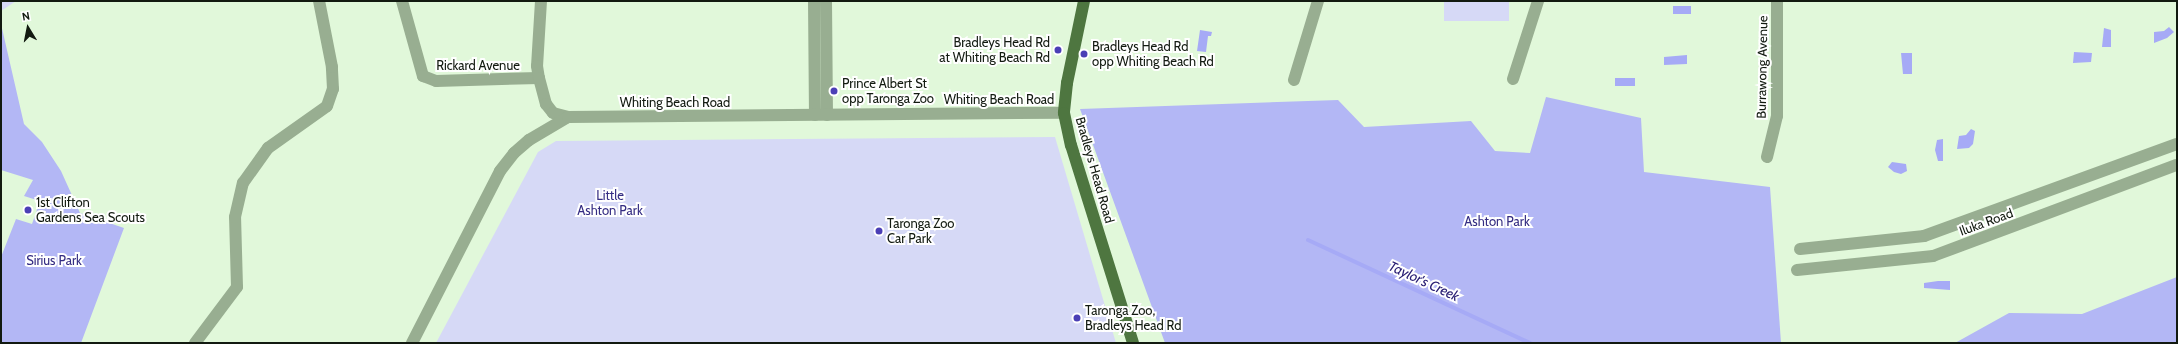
<!DOCTYPE html>
<style>
body{margin:0}
#map{position:relative;width:2178px;height:344px;overflow:hidden;background:#e1f8da;font-family:Cabin,sans-serif}
div>[style]{position:absolute}
.green>*{inset:0;background:#d6d9f6;transform-origin:0 0}
.forest>*{inset:0;background:#b3b7f5}
.water>*{inset:0;background:#a6aaf6;transform-origin:0 0}
.stream>*{height:4px;margin:-2px;padding:0 2px;transform-origin:2px;border-radius:2px;background:#a6aaf6}
.minor>*{height:12px;margin:-6px;padding:0 6px;transform-origin:6px;border-radius:6px;background:#98ae91}
.major>*{height:12px;margin:-6px;padding:0 6px;transform-origin:6px;border-radius:6px;background:#4e7640}
.dots>*{width:11px;height:11px;translate:-50% -50%;box-sizing:border-box;border:2px solid #fff;border-radius:50%}
span{translate:-50% -50%;white-space:nowrap;text-align:center;line-height:1.15;-webkit-text-stroke:4px #fff;paint-order:stroke}
.poi-label{font-size:13px;color:#121a10}
.right{translate:-100% -50%;text-align:right}
.left{translate:0 -50%;text-align:left}
.street-label{font-size:13px;color:#121a10}
.park-label{font-size:13px;color:#352d83}
.water-label{font-size:14px;color:#2b2075;font-style:italic}
.frame{position:absolute;inset:0;border:2px solid #121a10;pointer-events:none}
.north{position:absolute;left:8px;top:8px;width:40px;height:40px;-webkit-text-stroke:3px #fff;paint-order:stroke;rotate:350deg;font-size:11px;font-weight:700;line-height:16px;text-align:center;color:#121a10}
.north::after{content:'';display:block;margin:auto;width:14px;height:18px;background:#121a10;clip-path:polygon(50% 0,100% 100%,50% 72%,0 100%)}
</style>
<div id="map">
<div class="green">
<div style="clip-path:polygon(1px 1px,16px 1px,1px 11px)"></div>
<div style="left:1444px;top:1px;width:65px;height:20px"></div>
<div style="clip-path:polygon(1055px 137px,1116px 343px,436px 343px,538px 152px,556px 141px)"></div>
</div>
<div class="forest">
<div style="clip-path:polygon(1px 24px,24px 124px,42px 142px,61px 171px,80px 213px,124px 228px,81px 343px,1px 343px,1px 257px,16px 219px,32px 224px,40px 201px,24px 196px,33px 180px,1px 170px)"></div>
<div style="clip-path:polygon(1546px 97px,1641px 118px,1644px 172px,1770px 187px,1781px 343px,1165px 343px,1080px 109px,1338px 100px,1364px 127px,1471px 121px,1495px 151px,1530px 153px)"></div>
<div style="clip-path:polygon(2177px 277px,2177px 343px,1955px 343px,2009px 313px,2082px 314px)"></div>
</div>
<div class="water">
<div style="left:1691px;top:6px;width:8px;height:18px;rotate:90deg"></div>
<div style="clip-path:polygon(2169px 27px,2174px 32px,2167px 38px,2154px 43px,2154px 32px,2164px 31px)"></div>
<div style="clip-path:polygon(2104px 28px,2111px 30px,2111px 47px,2102px 47px)"></div>
<div style="clip-path:polygon(1200px 30px,1212px 32px,1211px 36px,1208px 36px,1206px 52px,1197px 51px)"></div>
<div style="clip-path:polygon(2074px 52px,2092px 53px,2091px 62px,2073px 63px)"></div>
<div style="clip-path:polygon(1901px 53px,1912px 53px,1912px 74px,1903px 74px)"></div>
<div style="clip-path:polygon(1687px 55px,1687px 64px,1664px 65px,1664px 57px)"></div>
<div style="left:1615px;top:78px;width:20px;height:8px"></div>
<div style="clip-path:polygon(1971px 129px,1975px 131px,1973px 144px,1969px 148px,1957px 149px,1959px 136px,1966px 135px)"></div>
<div style="clip-path:polygon(1943px 139px,1943px 161px,1938px 161px,1935px 150px,1937px 140px)"></div>
<div style="clip-path:polygon(1892px 162px,1906px 164px,1907px 171px,1901px 174px,1894px 172px,1888px 167px)"></div>
<div style="clip-path:polygon(1938px 281px,1950px 281px,1950px 290px,1924px 288px,1924px 283px)"></div>
</div>
<div class="stream">
<div style="left:1308px;top:240px;width:245px;rotate:24.9deg"></div>
</div>
<div class="minor">
<div style="left:402px;top:1px;width:78px;rotate:74.4deg"></div>
<div style="left:423px;top:76px;width:14px;rotate:21deg"></div>
<div style="left:436px;top:81px;width:103px;rotate:-1.7deg"></div>
<div style="left:541px;top:1px;width:65px;rotate:93.5deg"></div>
<div style="left:537px;top:66px;width:12px;rotate:81deg"></div>
<div style="left:539px;top:78px;width:27px;rotate:75deg"></div>
<div style="left:546px;top:104px;width:11px;rotate:52deg"></div>
<div style="left:553px;top:113px;width:16px;rotate:15deg"></div>
<div style="left:814px;top:1px;width:114px;rotate:89.5deg"></div>
<div style="left:826px;top:1px;width:114px;rotate:89.5deg"></div>
<div style="left:1513px;top:79px;width:82px;rotate:-72.2deg"></div>
<div style="left:1294px;top:80px;width:83px;rotate:-73.1deg"></div>
<div style="left:1767px;top:157px;width:42px;rotate:-76.3deg"></div>
<div style="left:1777px;top:116px;width:115px;rotate:-90deg"></div>
<div style="left:1800px;top:249px;width:125px;rotate:-6deg"></div>
<div style="left:1924px;top:236px;width:269px;rotate:-20deg"></div>
<div style="left:1797px;top:270px;width:137px;rotate:-5.9deg"></div>
<div style="left:1933px;top:256px;width:260px;rotate:-20.5deg"></div>
<div style="left:195px;top:343px;width:70px;rotate:-53.1deg"></div>
<div style="left:237px;top:287px;width:70px;rotate:-91.6deg"></div>
<div style="left:235px;top:217px;width:35px;rotate:-77deg"></div>
<div style="left:243px;top:183px;width:43px;rotate:-54.5deg"></div>
<div style="left:268px;top:148px;width:72px;rotate:-35.4deg"></div>
<div style="left:327px;top:106px;width:18px;rotate:-71deg"></div>
<div style="left:333px;top:89px;width:22px;rotate:-93deg"></div>
<div style="left:332px;top:67px;width:67px;rotate:-101.1deg"></div>
<div style="left:412px;top:343px;width:193px;rotate:-62.9deg"></div>
<div style="left:500px;top:171px;width:23px;rotate:-52deg"></div>
<div style="left:514px;top:153px;width:20px;rotate:-41deg"></div>
<div style="left:529px;top:140px;width:45px;rotate:-30.5deg"></div>
<div style="left:568px;top:117px;width:496px;rotate:-0.5deg"></div>
</div>
<div class="major">
<div style="left:1084px;top:1px;width:84px;rotate:101.7deg"></div>
<div style="left:1067px;top:83px;width:30px;rotate:96deg"></div>
<div style="left:1064px;top:113px;width:33px;rotate:78deg"></div>
<div style="left:1071px;top:145px;width:207px;rotate:72.6deg"></div>
</div>
<div class="dots">
<div style="left:1058px;top:50px;background:#4b3fb6"></div>
<div style="left:1084px;top:54px;background:#4b3fb6"></div>
<div style="left:834px;top:91px;background:#4b3fb6"></div>
<div style="left:28px;top:210px;background:#4b3fb6"></div>
<div style="left:879px;top:231px;background:#4b3fb6"></div>
<div style="left:1077px;top:318px;background:#4b3fb6"></div>
</div>
<div class="poi-label">
<span class="right" style="left:1050px;top:50px">Bradleys Head Rd<br>at Whiting Beach Rd</span>
<span class="left" style="left:1092px;top:54px">Bradleys Head Rd<br>opp Whiting Beach Rd</span>
<span class="left" style="left:842px;top:91px">Prince Albert St<br>opp Taronga Zoo</span>
<span class="left" style="left:36px;top:210px">1st Clifton<br>Gardens Sea Scouts</span>
<span class="left" style="left:887px;top:231px">Taronga Zoo<br>Car Park</span>
<span class="left" style="left:1085px;top:318px">Taronga Zoo,<br>Bradleys Head Rd</span>
</div>
<div class="street-label">
<span style="left:478px;top:65px">Rickard Avenue</span>
<span style="left:1762px;top:67px;rotate:-89deg">Burrawong Avenue</span>
<span style="left:999px;top:99px">Whiting Beach Road</span>
<span style="left:675px;top:102px">Whiting Beach Road</span>
<span style="left:1095px;top:170px;rotate:74deg">Bradleys Head Road</span>
<span style="left:1986px;top:222px;rotate:-20deg">Iluka Road</span>
</div>
<div class="park-label">
<span style="left:610px;top:203px">Little<br>Ashton Park</span>
<span style="left:1497px;top:221px">Ashton Park</span>
<span style="left:54px;top:260px">Sirius Park</span>
</div>
<div class="water-label">
<span style="left:1424px;top:281px;rotate:25deg">Taylor's Creek</span>
</div>
<div class="frame"></div>
<div class="north">N</div>
</div>
